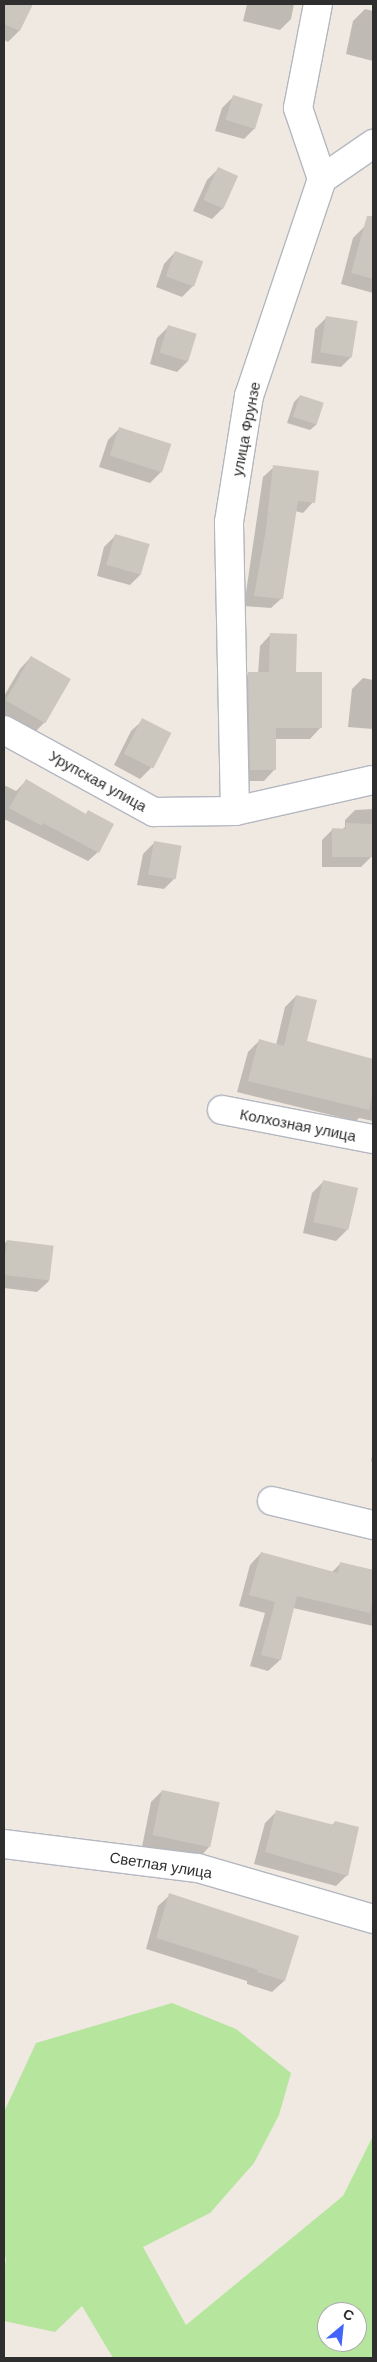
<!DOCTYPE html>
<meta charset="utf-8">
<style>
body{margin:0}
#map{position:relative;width:377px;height:2362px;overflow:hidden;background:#efe9e1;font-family:Helvetica,sans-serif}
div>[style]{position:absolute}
.green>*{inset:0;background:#b6e59e}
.shadow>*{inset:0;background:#0003}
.building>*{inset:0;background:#cbc7bf;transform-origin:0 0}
.roads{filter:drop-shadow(1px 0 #b4b7c1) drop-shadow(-1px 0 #b4b7c1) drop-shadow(0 1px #b4b7c1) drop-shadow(0 -1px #b4b7c1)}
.minor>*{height:28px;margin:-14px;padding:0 14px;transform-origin:14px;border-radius:14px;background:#fff}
span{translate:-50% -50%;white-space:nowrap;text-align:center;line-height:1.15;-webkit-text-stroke:4px #fff;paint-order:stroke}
.street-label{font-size:15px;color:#2e2e2e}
.frame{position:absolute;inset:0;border:5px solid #2e2e2e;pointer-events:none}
.north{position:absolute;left:317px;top:2302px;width:50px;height:50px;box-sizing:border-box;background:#fff;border:1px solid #ababab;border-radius:50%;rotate:28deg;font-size:14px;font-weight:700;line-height:20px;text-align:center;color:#2e2e2e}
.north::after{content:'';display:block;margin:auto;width:18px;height:22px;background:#4264fb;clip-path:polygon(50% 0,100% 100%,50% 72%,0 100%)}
</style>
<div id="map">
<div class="green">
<div style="clip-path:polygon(evenodd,172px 2003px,236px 2029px,291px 2073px,279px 2115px,254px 2163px,210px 2213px,143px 2247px,186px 2325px,343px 2196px,373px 2136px,373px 2358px,113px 2358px,82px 2306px,55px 2332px,4px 2321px,4px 2274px,6px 2259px,4px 2254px,4px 2112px,36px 2043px,172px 2003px,327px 2312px,357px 2312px,357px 2342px,327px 2342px,327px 2312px)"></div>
</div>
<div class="shadow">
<div style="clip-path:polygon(4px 4px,22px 4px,30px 7px,19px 31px,8px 42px,4px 40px)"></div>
<div style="clip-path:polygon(247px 4px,294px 4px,291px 19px,280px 30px,243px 21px)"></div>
<div style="clip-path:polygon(365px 9px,373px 11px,373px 61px,346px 54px,353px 21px)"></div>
<div style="clip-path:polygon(233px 97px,255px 128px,244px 139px,215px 131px,222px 108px)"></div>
<div style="clip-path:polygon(218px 169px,223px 208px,212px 219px,193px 211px,207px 180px)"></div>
<div style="clip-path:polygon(364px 227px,373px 229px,373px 293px,341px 284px,353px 238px)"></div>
<div style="clip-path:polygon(175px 252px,193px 286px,182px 297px,156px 287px,164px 264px)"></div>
<div style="clip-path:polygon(326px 318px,352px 356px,341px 367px,311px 363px,315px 329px)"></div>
<div style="clip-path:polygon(168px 327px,188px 361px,177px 372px,150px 364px,157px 338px)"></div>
<div style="clip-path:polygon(300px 396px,323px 404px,316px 425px,310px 430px,287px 423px,294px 402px)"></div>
<div style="clip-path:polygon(119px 429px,161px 472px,150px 483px,99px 467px,108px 440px)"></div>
<div style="clip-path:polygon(274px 467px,313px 502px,303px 513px,295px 511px,282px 598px,271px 608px,244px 606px,263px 477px)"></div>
<div style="clip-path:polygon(115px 536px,141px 574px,130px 585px,97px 576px,104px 547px)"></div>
<div style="clip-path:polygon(271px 634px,295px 673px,321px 727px,310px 739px,275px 739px,275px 769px,264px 781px,239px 781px,237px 685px,249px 674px,258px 674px,260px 646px)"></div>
<div style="clip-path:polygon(31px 657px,45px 722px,34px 733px,4px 716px,4px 696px,20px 669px)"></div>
<div style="clip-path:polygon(363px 678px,373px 680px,373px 729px,348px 727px,352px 689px)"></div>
<div style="clip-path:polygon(143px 720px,151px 768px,140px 779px,114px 765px,131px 731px)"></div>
<div style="clip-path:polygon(26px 781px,85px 815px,88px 811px,98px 852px,88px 861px,4px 819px,4px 785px,16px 791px)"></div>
<div style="clip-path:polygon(373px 809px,373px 855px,361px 867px,322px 867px,322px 840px,332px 830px,341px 830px,345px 827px,345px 820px,355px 810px)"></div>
<div style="clip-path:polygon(154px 843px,175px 878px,164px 889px,137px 885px,143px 854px)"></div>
<div style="clip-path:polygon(296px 996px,305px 1042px,373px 1060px,373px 1121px,359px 1118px,356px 1121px,237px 1092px,248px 1052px,259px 1041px,276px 1045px,285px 1007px)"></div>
<div style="clip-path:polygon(323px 1182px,347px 1230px,336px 1241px,303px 1233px,312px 1193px)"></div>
<div style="clip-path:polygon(7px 1241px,49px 1281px,37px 1292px,4px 1288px,4px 1244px)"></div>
<div style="clip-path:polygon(373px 1452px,373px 1462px,371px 1461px)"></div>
<div style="clip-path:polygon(261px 1553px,332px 1572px,341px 1563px,373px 1570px,373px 1626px,293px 1608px,280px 1660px,268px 1671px,250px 1666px,265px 1613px,239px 1606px,250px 1565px)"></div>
<div style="clip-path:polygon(162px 1791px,209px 1847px,198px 1859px,142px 1847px,151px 1802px)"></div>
<div style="clip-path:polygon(276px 1812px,331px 1826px,335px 1822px,347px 1875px,336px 1886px,254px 1864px,265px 1823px)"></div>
<div style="clip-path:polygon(170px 1895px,297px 1937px,284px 1981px,272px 1992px,247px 1984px,247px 1981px,146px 1949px,158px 1906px)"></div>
</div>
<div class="building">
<div style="clip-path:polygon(4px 4px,33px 4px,20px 31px,4px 24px)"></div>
<div style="left:233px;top:95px;width:31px;height:26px;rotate:17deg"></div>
<div style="left:218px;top:167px;width:22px;height:36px;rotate:24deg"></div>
<div style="clip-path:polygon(367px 216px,373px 216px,373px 279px,351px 273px)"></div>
<div style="left:175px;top:251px;width:30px;height:27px;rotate:20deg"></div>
<div style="left:326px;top:316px;width:32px;height:37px;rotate:9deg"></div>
<div style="left:168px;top:325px;width:30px;height:29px;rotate:17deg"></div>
<div style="left:300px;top:395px;width:25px;height:23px;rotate:18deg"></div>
<div style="left:119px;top:427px;width:55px;height:30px;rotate:18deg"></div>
<div style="clip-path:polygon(273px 465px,319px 471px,315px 503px,298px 501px,283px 599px,254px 596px,266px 529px)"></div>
<div style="left:115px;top:534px;width:36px;height:32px;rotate:16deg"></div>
<div style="clip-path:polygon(270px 633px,297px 634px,296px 672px,322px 672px,322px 728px,276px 728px,276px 770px,250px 770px,248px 672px,269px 672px)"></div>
<div style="left:31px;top:656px;width:46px;height:51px;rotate:30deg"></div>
<div style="left:142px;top:718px;width:33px;height:40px;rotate:27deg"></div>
<div style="clip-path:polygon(26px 779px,86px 814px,88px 810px,114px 824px,99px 853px,43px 823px,42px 826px,9px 808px)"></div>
<div style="clip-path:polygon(346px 823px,372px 824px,372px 857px,332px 857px,332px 828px,346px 829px)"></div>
<div style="left:154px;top:841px;width:28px;height:34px;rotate:10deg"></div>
<div style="clip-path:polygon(296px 995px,317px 1000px,307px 1041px,373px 1059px,373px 1092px,369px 1110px,248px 1081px,259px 1039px,284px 1046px)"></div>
<div style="left:323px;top:1180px;width:36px;height:43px;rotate:13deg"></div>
<div style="left:7px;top:1240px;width:47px;height:35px;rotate:7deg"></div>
<div style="clip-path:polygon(261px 1552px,338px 1573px,340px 1562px,373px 1570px,373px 1599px,370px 1613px,297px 1596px,281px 1660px,261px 1655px,275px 1602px,249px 1595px)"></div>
<div style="left:162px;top:1790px;width:59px;height:46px;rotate:12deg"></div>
<div style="clip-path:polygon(276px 1810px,334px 1825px,335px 1821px,359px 1827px,348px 1876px,265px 1852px)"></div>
<div style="clip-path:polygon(169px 1893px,299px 1936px,285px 1981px,257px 1972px,258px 1970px,156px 1938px)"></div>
</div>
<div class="roads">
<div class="minor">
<div style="left:322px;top:179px;width:62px;rotate:-34.5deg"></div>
<div style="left:4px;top:730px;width:171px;rotate:28.7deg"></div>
<div style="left:154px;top:812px;width:81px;rotate:-0.7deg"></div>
<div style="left:235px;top:811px;width:141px;rotate:-12.7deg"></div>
<div style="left:235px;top:811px;width:289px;rotate:-91.2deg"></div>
<div style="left:229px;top:522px;width:128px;rotate:-81deg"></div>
<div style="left:249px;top:396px;width:229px;rotate:-71.4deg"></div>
<div style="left:322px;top:179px;width:75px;rotate:-108.7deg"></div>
<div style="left:298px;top:108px;width:106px;rotate:-79.1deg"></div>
<div style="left:222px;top:1110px;width:154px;rotate:10.9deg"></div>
<div style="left:272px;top:1501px;width:104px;rotate:13.4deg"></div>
<div style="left:4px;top:1844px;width:195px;rotate:7.1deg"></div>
<div style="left:198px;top:1868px;width:182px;rotate:16.2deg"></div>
</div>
</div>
<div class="street-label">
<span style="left:246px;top:429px;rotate:-79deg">улица Фрунзе</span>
<span style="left:98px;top:781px;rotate:29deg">Урупская улица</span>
<span style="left:298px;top:1125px;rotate:11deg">Колхозная улица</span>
<span style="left:161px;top:1865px;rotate:9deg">Светлая улица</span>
</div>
<div class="frame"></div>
<div class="north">С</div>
</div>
